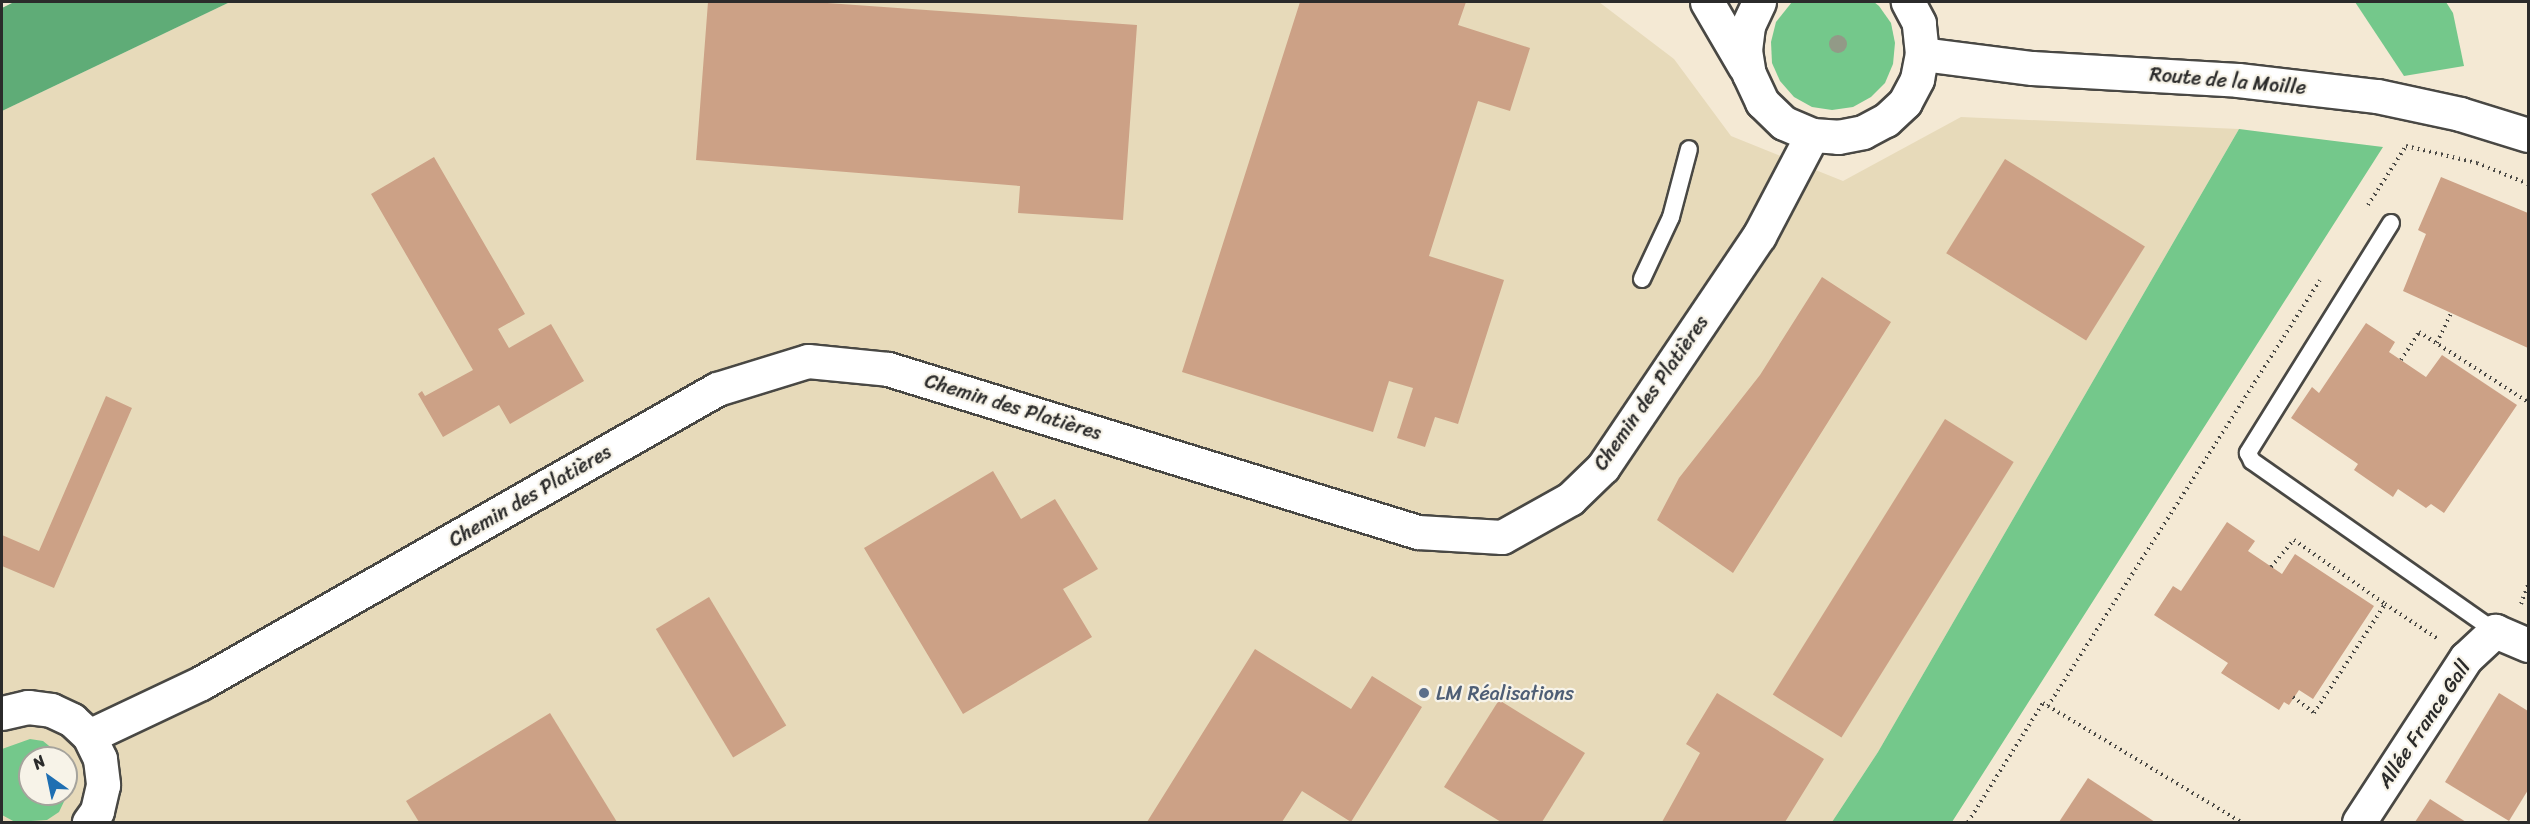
<!DOCTYPE html>
<meta charset="utf-8">
<style>
body{margin:0}
#map{position:relative;width:2530px;height:824px;overflow:hidden;background:#f4e9d4;font-family:Sriracha,sans-serif}
div>[style]{position:absolute}
.built>*{inset:0;background:#e7daba}
.green>*{inset:0;background:#74c88b}
.forest>*{inset:0;background:#5fac77}
.building>*{inset:0;background:#cca186;transform-origin:0 0}
.path>*{height:4px;margin-top:-2px;transform-origin:0;background:repeating-linear-gradient(90deg,#494844 0 1.5px,transparent 0 6px)}
.roads{filter:drop-shadow(2px 0 #494844) drop-shadow(-2px 0 #494844) drop-shadow(0 2px #494844) drop-shadow(0 -2px #494844)}
.lane>*{height:16px;margin:-8px;padding:0 8px;transform-origin:8px;border-radius:8px;background:#fff}
.street>*{height:33px;margin:-16.5px;padding:0 16.5px;transform-origin:16.5px;border-radius:16.5px;background:#fff}
.secondary>*{height:33px;margin:-16.5px;padding:0 16.5px;transform-origin:16.5px;border-radius:16.5px;background:#fff}
.trees>*{width:18px;height:18px;margin:-9px;border-radius:50%;background:#929a87}
.dots>*{width:16px;height:16px;translate:-50% -50%;box-sizing:border-box;border:3px solid #f7f3e8;border-radius:50%}
span{translate:-50% -50%;white-space:nowrap;text-align:center;line-height:1.15;-webkit-text-stroke:4.5px #f7f3e8;paint-order:stroke}
.street-label{font-size:20px;color:#2b2b2b}
.service-label{font-size:20px;color:#4e5e75}
.left{translate:0 -50%;text-align:left}
.frame{position:absolute;inset:0;border:3px solid #2b2b2b;pointer-events:none}
.north{position:absolute;left:18px;top:746px;width:60px;height:60px;box-sizing:border-box;background:#f7f3e8;border:2px solid #a5a39c;border-radius:50%;rotate:327deg;font-size:16px;font-weight:700;line-height:24px;text-align:center;color:#2b2b2b}
.north::after{content:'';display:block;margin:auto;width:21px;height:27px;background:#1f6fb2;clip-path:polygon(50% 0,100% 100%,50% 72%,0 100%)}
</style>
<div id="map">
<div class="built">
<div style="clip-path:polygon(evenodd,230px 2px,1599px 2px,1674px 59px,1731px 136px,1843px 181px,1961px 117px,2239px 129px,1878px 752px,1832px 822px,2px 822px,2px 111px,230px 2px,30px 758px,66px 758px,66px 794px,30px 794px,30px 758px)"></div>
</div>
<div class="green">
<div style="clip-path:polygon(1792px 2px,1874px 2px,1879px 6px,1891px 23px,1895px 43px,1893px 64px,1885px 83px,1871px 97px,1853px 107px,1832px 110px,1812px 107px,1794px 97px,1780px 81px,1772px 63px,1771px 42px,1776px 22px)"></div>
<div style="clip-path:polygon(2355px 2px,2446px 2px,2453px 13px,2464px 66px,2404px 76px)"></div>
<div style="clip-path:polygon(2239px 129px,2383px 147px,1952px 822px,1832px 822px,1878px 752px)"></div>
<div style="clip-path:polygon(30px 739px,43px 741px,64px 758px,30px 758px,30px 794px,66px 794px,66px 762px,71px 787px,59px 812px,47px 820px,15px 822px,2px 815px,2px 749px)"></div>
</div>
<div class="forest">
<div style="clip-path:polygon(14px 2px,230px 2px,2px 111px,2px 8px)"></div>
</div>
<div class="building">
<div style="clip-path:polygon(708px 2px,813px 2px,1137px 25px,1123px 220px,1018px 213px,1020px 186px,696px 160px)"></div>
<div style="clip-path:polygon(1300px 2px,1466px 2px,1458px 25px,1530px 48px,1510px 111px,1478px 101px,1429px 256px,1504px 280px,1458px 424px,1435px 417px,1425px 447px,1397px 438px,1413px 388px,1389px 381px,1373px 432px,1182px 372px)"></div>
<div style="clip-path:polygon(434px 157px,525px 314px,498px 329px,509px 348px,551px 324px,584px 381px,510px 424px,499px 405px,443px 437px,418px 394px,422px 391px,425px 396px,473px 370px,371px 194px)"></div>
<div style="left:2005px;top:159px;width:165px;height:111px;rotate:32deg"></div>
<div style="clip-path:polygon(2441px 177px,2528px 213px,2528px 348px,2403px 291px,2426px 234px,2418px 230px)"></div>
<div style="clip-path:polygon(1822px 277px,1891px 322px,1733px 573px,1657px 520px,1679px 478px,1760px 375px)"></div>
<div style="clip-path:polygon(2366px 323px,2395px 342px,2389px 352px,2426px 377px,2442px 355px,2517px 405px,2444px 513px,2431px 504px,2426px 508px,2398px 489px,2393px 497px,2354px 470px,2358px 464px,2291px 418px,2312px 387px,2319px 393px)"></div>
<div style="clip-path:polygon(106px 396px,132px 408px,54px 588px,2px 566px,2px 535px,39px 551px)"></div>
<div style="left:1945px;top:419px;width:81px;height:325px;rotate:32deg"></div>
<div style="clip-path:polygon(993px 471px,1021px 519px,1055px 499px,1098px 569px,1063px 589px,1092px 637px,963px 714px,864px 548px)"></div>
<div style="clip-path:polygon(2227px 522px,2255px 541px,2248px 551px,2282px 574px,2295px 554px,2374px 606px,2313px 699px,2299px 690px,2289px 705px,2284px 702px,2279px 710px,2221px 673px,2228px 663px,2154px 615px,2173px 586px,2181px 591px)"></div>
<div style="left:709px;top:597px;width:150px;height:62px;rotate:59deg"></div>
<div style="clip-path:polygon(1255px 649px,1351px 709px,1372px 676px,1422px 707px,1351px 822px,1302px 791px,1282px 822px,1147px 822px)"></div>
<div style="clip-path:polygon(1717px 693px,1824px 759px,1785px 822px,1662px 822px,1700px 753px,1686px 744px)"></div>
<div style="clip-path:polygon(2499px 693px,2528px 711px,2528px 790px,2509px 821px,2445px 782px)"></div>
<div style="clip-path:polygon(1499px 700px,1585px 753px,1542px 822px,1501px 822px,1444px 787px)"></div>
<div style="clip-path:polygon(550px 713px,617px 822px,419px 822px,406px 801px)"></div>
<div style="clip-path:polygon(2088px 778px,2155px 822px,2059px 822px)"></div>
<div style="clip-path:polygon(2430px 799px,2466px 822px,2415px 822px)"></div>
</div>
<div class="path">
<div style="left:2368px;top:205px;width:70px;rotate:-57.2deg"></div>
<div style="left:2406px;top:146px;width:73px;rotate:13.5deg"></div>
<div style="left:2477px;top:163px;width:55px;rotate:22.4deg"></div>
<div style="left:2437px;top:343px;width:35px;rotate:-65deg"></div>
<div style="left:2401px;top:360px;width:33px;rotate:-57deg"></div>
<div style="left:2419px;top:332px;width:130px;rotate:32.7deg"></div>
<div style="left:2271px;top:567px;width:35px;rotate:-50deg"></div>
<div style="left:2294px;top:540px;width:111px;rotate:35.1deg"></div>
<div style="left:2521px;top:604px;width:20px;rotate:-70deg"></div>
<div style="left:2293px;top:697px;width:26px;rotate:37deg"></div>
<div style="left:2314px;top:713px;width:130px;rotate:-56.9deg"></div>
<div style="left:2385px;top:604px;width:64px;rotate:33.4deg"></div>
<div style="left:2048px;top:706px;width:225px;rotate:31deg"></div>
<div style="left:1968px;top:822px;width:141px;rotate:-57.8deg"></div>
<div style="left:2043px;top:703px;width:6px;rotate:31deg"></div>
<div style="left:2048px;top:706px;width:505px;rotate:-57.44deg"></div>
</div>
<div class="roads">
<div class="lane">
<div style="left:2391px;top:223px;width:271px;rotate:121.9deg"></div>
<div style="left:2248px;top:453px;width:9px;rotate:63deg"></div>
<div style="left:2252px;top:461px;width:297px;rotate:35deg"></div>
<div style="left:1642px;top:279px;width:68px;rotate:-64.9deg"></div>
<div style="left:1671px;top:217px;width:70px;rotate:-75.2deg"></div>
</div>
<div class="street">
<div style="left:1922px;top:54px;width:111px;rotate:7.3deg"></div>
<div style="left:2032px;top:68px;width:206px;rotate:3.3deg"></div>
<div style="left:2238px;top:80px;width:140px;rotate:6.6deg"></div>
<div style="left:2377px;top:96px;width:85px;rotate:12.2deg"></div>
<div style="left:2460px;top:114px;width:71px;rotate:17.2deg"></div>
<div style="left:2px;top:713px;width:27px;rotate:-13deg"></div>
<div style="left:28px;top:707px;width:23px;rotate:7deg"></div>
<div style="left:51px;top:710px;width:23px;rotate:25deg"></div>
<div style="left:72px;top:720px;width:23px;rotate:43deg"></div>
<div style="left:89px;top:736px;width:25px;rotate:64deg"></div>
<div style="left:100px;top:759px;width:26px;rotate:83deg"></div>
<div style="left:103px;top:785px;width:27px;rotate:103deg"></div>
<div style="left:97px;top:811px;width:14px;rotate:126deg"></div>
<div style="left:89px;top:736px;width:124px;rotate:-25.3deg"></div>
<div style="left:201px;top:683px;width:594px;rotate:-29.67deg"></div>
<div style="left:717px;top:389px;width:95px;rotate:-17.1deg"></div>
<div style="left:808px;top:361px;width:80px;rotate:5.7deg"></div>
<div style="left:888px;top:369px;width:554px;rotate:17.1deg"></div>
<div style="left:1418px;top:532px;width:84px;rotate:3.4deg"></div>
<div style="left:1502px;top:537px;width:78px;rotate:-29.2deg"></div>
<div style="left:1570px;top:499px;width:46px;rotate:-44.1deg"></div>
<div style="left:1603px;top:467px;width:279px;rotate:-56deg"></div>
<div style="left:1759px;top:236px;width:114px;rotate:-62.3deg"></div>
<div style="left:2359px;top:822px;width:196px;rotate:-56.9deg"></div>
<div style="left:2466px;top:658px;width:40px;rotate:-43deg"></div>
<div style="left:2495px;top:631px;width:36px;rotate:23deg"></div>
</div>
<div class="secondary">
<div style="left:1707px;top:2px;width:75px;rotate:59.7deg"></div>
<div style="left:1759px;top:2px;width:26px;rotate:115deg"></div>
<div style="left:1748px;top:26px;width:24px;rotate:97deg"></div>
<div style="left:1745px;top:50px;width:24px;rotate:81deg"></div>
<div style="left:1749px;top:74px;width:31px;rotate:65deg"></div>
<div style="left:1762px;top:102px;width:30px;rotate:44deg"></div>
<div style="left:1784px;top:123px;width:30px;rotate:23deg"></div>
<div style="left:1812px;top:135px;width:26px;rotate:4deg"></div>
<div style="left:1838px;top:137px;width:25px;rotate:-11deg"></div>
<div style="left:1863px;top:132px;width:26px;rotate:-28deg"></div>
<div style="left:1886px;top:120px;width:26px;rotate:-43deg"></div>
<div style="left:1905px;top:102px;width:26px;rotate:-62deg"></div>
<div style="left:1917px;top:79px;width:25px;rotate:-79deg"></div>
<div style="left:1922px;top:54px;width:31px;rotate:-96deg"></div>
<div style="left:1919px;top:23px;width:24px;rotate:-118deg"></div>
</div>
</div>
<div class="trees">
<div style="left:1838px;top:44px"></div>
</div>
<div class="dots">
<div style="left:1424px;top:693px;background:#5c6f8a"></div>
</div>
<div class="street-label">
<span style="left:2228px;top:81px;rotate:5deg">Route de la Moille</span>
<span style="left:1651px;top:393px;rotate:-55deg">Chemin des Platières</span>
<span style="left:1013px;top:407px;rotate:17deg">Chemin des Platières</span>
<span style="left:530px;top:496px;rotate:-30deg">Chemin des Platières</span>
<span style="left:2424px;top:724px;rotate:-56deg">Allée France Gall</span>
</div>
<div class="service-label">
<span class="left" style="left:1436px;top:693px">LM Réalisations</span>
</div>
<div class="frame"></div>
<div class="north">N</div>
</div>
